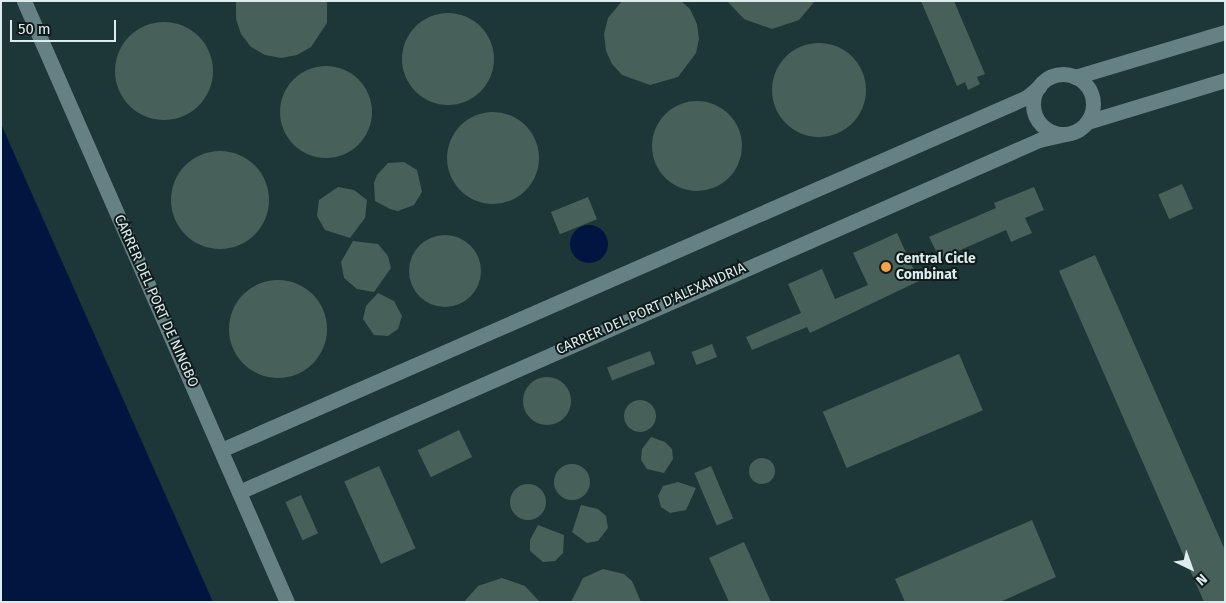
<!DOCTYPE html>
<style>
body{margin:0}
#map{position:relative;width:1226px;height:603px;overflow:hidden;background:#1d3638;font-family:"Fira Sans",sans-serif}
div>[style]{position:absolute}
.water>*{inset:0;background:#001641}
.round{border-radius:50%}
.building>*{inset:0;background:#476059;transform-origin:0 0}
.minor>*{height:15px;margin:-7.5px;padding:0 7.5px;transform-origin:7.5px;border-radius:7.5px;background:#668184}
.minor>.ring{margin:-7.5px;padding:0;box-sizing:content-box;background:none;border:15px solid #668184;border-radius:50%}
.dots>*{width:14px;height:14px;translate:-50% -50%;box-sizing:border-box;border:2px solid #101b1c;border-radius:50%}
span{translate:-50% -50%;white-space:nowrap;text-align:center;line-height:1.15;-webkit-text-stroke:4px #101b1c;paint-order:stroke}
.poi-label{font-size:14px;color:#ddeced;font-weight:700}
.left{translate:0 -50%;text-align:left}
.street-label{font-size:14px;color:#ddeced}
.frame{position:absolute;inset:0;border:2px solid #ddeced;pointer-events:none}
.north{position:absolute;left:1166px;top:543px;width:50px;height:50px;-webkit-text-stroke:4px #101b1c;paint-order:stroke;rotate:138deg;font-size:14px;font-weight:700;line-height:20px;text-align:center;color:#ddeced}
.north::after{content:'';display:block;margin:auto;width:18px;height:22px;background:#ddeced;clip-path:polygon(50% 0,100% 100%,50% 72%,0 100%)}
.scale{position:absolute;left:10px;top:20px;width:106px;height:22px;box-sizing:border-box;border:2px solid #ddeced;border-top:0;padding-left:6px;font-size:15px;line-height:18px;white-space:nowrap;color:#ddeced;-webkit-text-stroke:4px #101b1c;paint-order:stroke}
</style>
<div id="map">
<div class="water">
<div style="clip-path:polygon(1px 124px,213px 602px,1px 602px)"></div>
<div class="round" style="left:570px;top:225px;width:38px;height:38px"></div>
</div>
<div class="building">
<div style="clip-path:polygon(236px 1px,327px 1px,327px 23px,311px 47px,297px 55px,281px 58px,265px 55px,251px 47px,241px 34px,236px 19px)"></div>
<div style="clip-path:polygon(622px 1px,681px 1px,690px 9px,697px 24px,699px 39px,696px 53px,678px 77px,650px 85px,622px 75px,612px 64px,606px 51px,604px 34px,608px 18px)"></div>
<div style="clip-path:polygon(727px 1px,815px 1px,799px 20px,772px 29px,744px 19px)"></div>
<div style="clip-path:polygon(921px 1px,954px 1px,985px 74px,977px 77px,980px 84px,968px 90px,965px 82px,957px 86px)"></div>
<div class="round" style="left:402px;top:13px;width:92px;height:92px"></div>
<div class="round" style="left:115px;top:22px;width:98px;height:98px"></div>
<div class="round" style="left:772px;top:43px;width:94px;height:94px"></div>
<div class="round" style="left:280px;top:66px;width:92px;height:92px"></div>
<div class="round" style="left:652px;top:101px;width:90px;height:90px"></div>
<div class="round" style="left:447px;top:112px;width:92px;height:92px"></div>
<div class="round" style="left:171px;top:151px;width:98px;height:98px"></div>
<div style="clip-path:polygon(404px 162px,417px 170px,422px 192px,414px 205px,398px 211px,390px 209px,375px 201px,374px 183px,377px 175px,388px 163px)"></div>
<div style="left:1182px;top:184px;width:27px;height:26px;rotate:66deg"></div>
<div style="clip-path:polygon(338px 187px,354px 190px,367px 200px,365px 218px,350px 238px,325px 230px,317px 216px,319px 200px)"></div>
<div style="clip-path:polygon(1034px 187px,1044px 210px,1025px 218px,1032px 233px,1011px 242px,1006px 230px,940px 259px,929px 237px,996px 208px,994px 203px)"></div>
<div style="left:588px;top:197px;width:24px;height:40px;rotate:68deg"></div>
<div style="clip-path:polygon(897px 233px,919px 281px,810px 333px,807px 327px,752px 350px,746px 337px,801px 313px,788px 284px,822px 269px,835px 299px,868px 285px,853px 253px)"></div>
<div class="round" style="left:409px;top:235px;width:72px;height:72px"></div>
<div style="clip-path:polygon(353px 241px,378px 244px,388px 256px,391px 268px,374px 292px,357px 289px,344px 278px,341px 262px)"></div>
<div style="clip-path:polygon(1095px 255px,1225px 550px,1225px 602px,1204px 602px,1059px 271px)"></div>
<div class="round" style="left:229px;top:280px;width:98px;height:98px"></div>
<div style="clip-path:polygon(378px 293px,394px 301px,402px 316px,398px 329px,388px 336px,374px 335px,363px 319px,366px 306px)"></div>
<div style="left:712px;top:344px;width:14px;height:22px;rotate:69deg"></div>
<div style="left:650px;top:351px;width:14px;height:46px;rotate:69deg"></div>
<div style="left:959px;top:354px;width:61px;height:148px;rotate:67deg"></div>
<div class="round" style="left:523px;top:377px;width:48px;height:48px"></div>
<div class="round" style="left:624px;top:400px;width:32px;height:32px"></div>
<div style="left:459px;top:430px;width:30px;height:46px;rotate:64deg"></div>
<div style="clip-path:polygon(651px 437px,665px 442px,672px 449px,673px 459px,664px 473px,647px 469px,641px 460px,642px 449px)"></div>
<div class="round" style="left:749px;top:458px;width:26px;height:26px"></div>
<div class="round" style="left:554px;top:464px;width:36px;height:36px"></div>
<div style="left:379px;top:466px;width:90px;height:38px;rotate:66deg"></div>
<div style="left:711px;top:466px;width:57px;height:18px;rotate:67deg"></div>
<div style="clip-path:polygon(678px 482px,696px 488px,686px 510px,670px 513px,661px 507px,658px 496px,663px 486px)"></div>
<div class="round" style="left:510px;top:484px;width:36px;height:36px"></div>
<div style="left:301px;top:495px;width:42px;height:17px;rotate:66deg"></div>
<div style="clip-path:polygon(581px 505px,598px 509px,606px 516px,608px 528px,598px 541px,587px 543px,572px 532px)"></div>
<div style="clip-path:polygon(1032px 520px,1056px 577px,1000px 602px,905px 602px,895px 579px)"></div>
<div style="clip-path:polygon(538px 525px,564px 535px,563px 553px,555px 561px,543px 562px,530px 551px,530px 540px)"></div>
<div style="clip-path:polygon(744px 542px,754px 564px,771px 602px,729px 602px,709px 558px)"></div>
<div style="clip-path:polygon(603px 569px,624px 574px,632px 581px,641px 602px,571px 602px,583px 578px)"></div>
<div style="clip-path:polygon(502px 578px,525px 586px,540px 602px,464px 602px,478px 586px)"></div>
</div>
<div class="minor">
<div style="left:24px;top:1px;width:656px;rotate:66.37deg"></div>
<div class="ring" style="left:1033px;top:74px;width:45px;height:45px"></div>
<div style="left:1075px;top:77px;width:157px;rotate:-16.7deg"></div>
<div style="left:1087px;top:122px;width:144px;rotate:-16.9deg"></div>
<div style="left:221px;top:450px;width:880px;rotate:-23.65deg"></div>
<div style="left:1027px;top:97px;width:16px;rotate:-40deg"></div>
<div style="left:239px;top:492px;width:874px;rotate:-23.75deg"></div>
<div style="left:1039px;top:140px;width:27px;rotate:-13deg"></div>
</div>
<div class="dots">
<div style="left:886px;top:267px;background:#f5a346"></div>
</div>
<div class="poi-label">
<span class="left" style="left:896px;top:267px">Central Cicle<br>Combinat</span>
</div>
<div class="street-label">
<span style="left:156px;top:301px;rotate:66deg">CARRER DEL PORT DE NINGBO</span>
<span style="left:651px;top:309px;rotate:-24deg">CARRER DEL PORT D'ALEXANDRIA</span>
</div>
<div class="frame"></div>
<div class="north">N</div>
<div class="scale">50 m</div>
</div>
